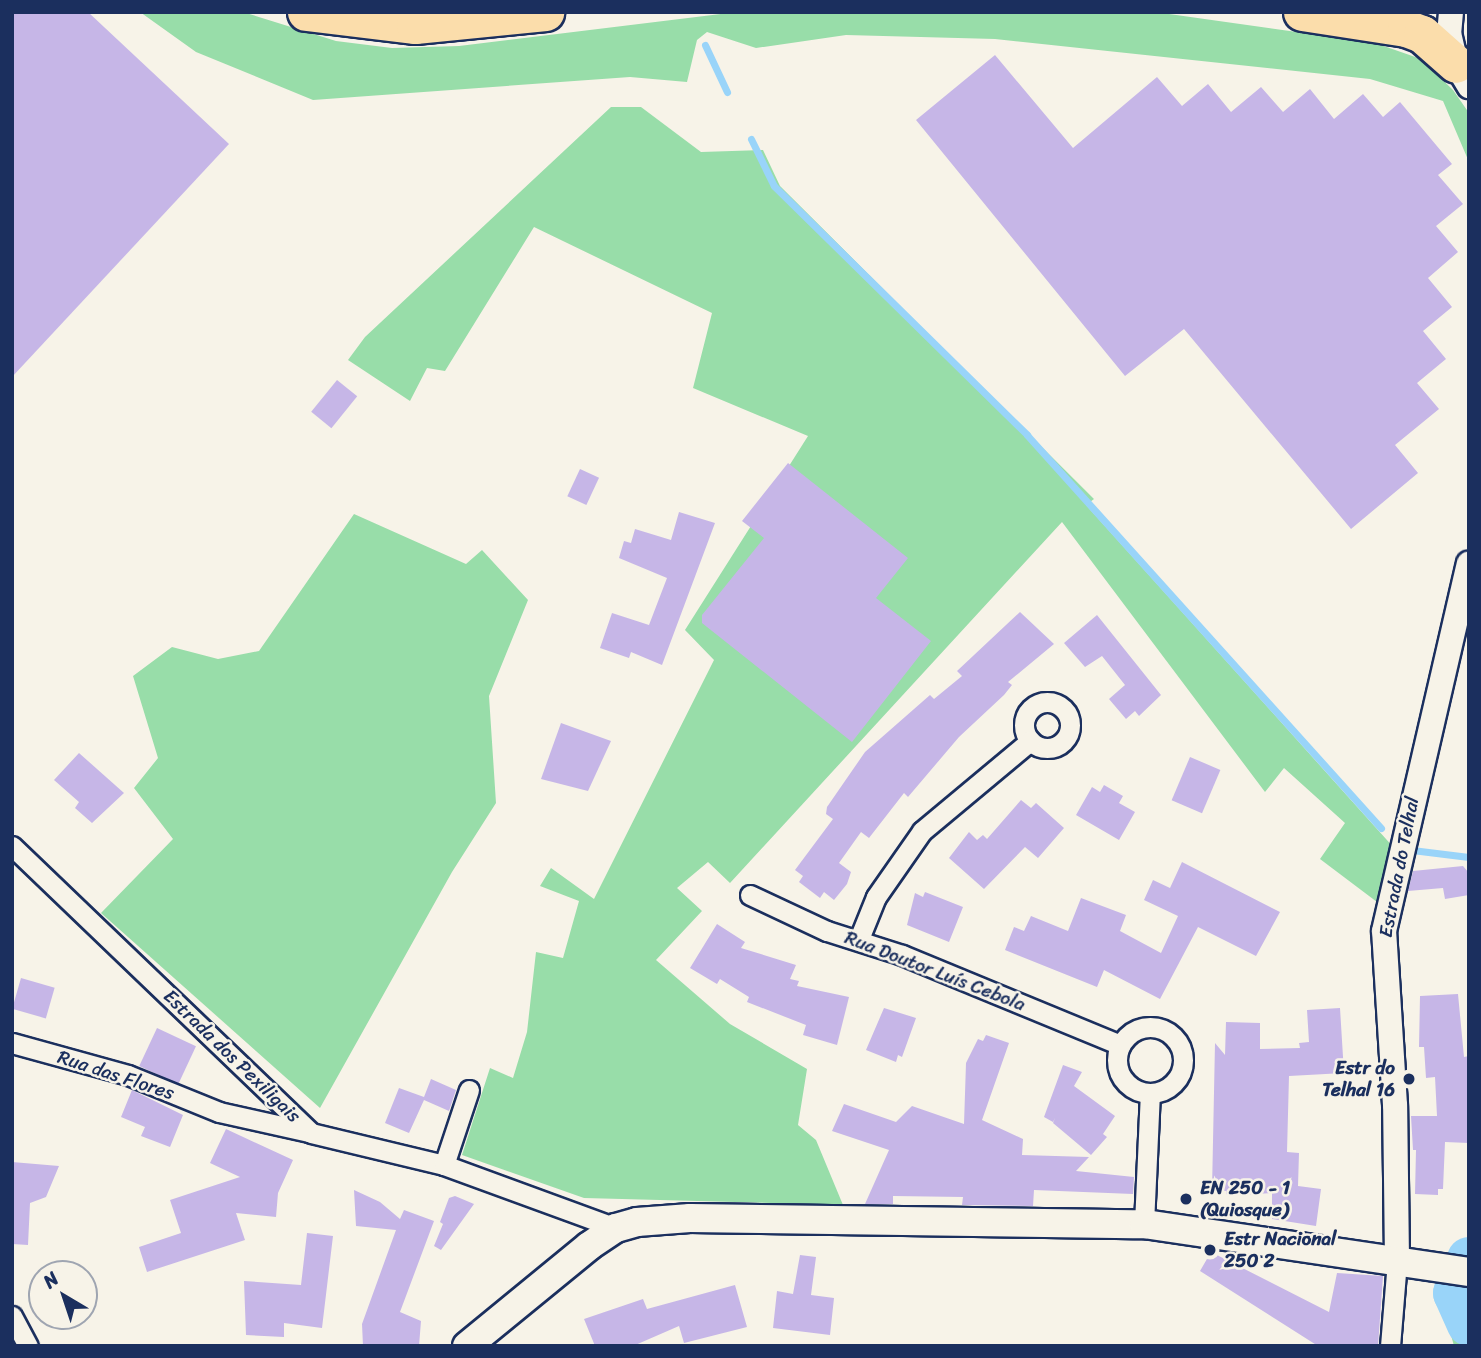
<!DOCTYPE html>
<meta charset="utf-8">
<style>
body{margin:0}
#map{position:relative;width:1481px;height:1358px;overflow:hidden;background:#f7f3e8;font-family:Sriracha,sans-serif}
div>[style]{position:absolute}
.green>*{inset:0;background:#98dda9}
.stream>*{height:7px;margin:-3.5px;padding:0 3.5px;transform-origin:3.5px;border-radius:3.5px;background:#99d4f9}
.river>*{height:44px;margin:-22px;padding:0 22px;transform-origin:22px;border-radius:22px;background:#99d4f9}
.building>*{inset:0;background:#c6b6e7;transform-origin:0 0}
.roads{filter:drop-shadow(2px 0 #1b2f5e) drop-shadow(-2px 0 #1b2f5e) drop-shadow(0 2px #1b2f5e) drop-shadow(0 -2px #1b2f5e)}
.minor>*{height:19px;margin:-9.5px;padding:0 9.5px;transform-origin:9.5px;border-radius:9.5px;background:#f7f3e8}
.minor>.ring{margin:-9.5px;padding:0;box-sizing:content-box;background:none;border:19px solid #f7f3e8;border-radius:50%}
.tertiary>*{height:24px;margin:-12px;padding:0 12px;transform-origin:12px;border-radius:12px;background:#f7f3e8}
.secondary>*{height:28px;margin:-14px;padding:0 14px;transform-origin:14px;border-radius:14px;background:#f7f3e8}
.motorway>*{height:37px;margin:-18.5px;padding:0 18.5px;transform-origin:18.5px;border-radius:18.5px;background:#fbddab}
.dots>*{width:19px;height:19px;translate:-50% -50%;box-sizing:border-box;border:4px solid #f7f3e8;border-radius:50%}
span{translate:-50% -50%;white-space:nowrap;text-align:center;line-height:1.15;-webkit-text-stroke:5px #f7f3e8;paint-order:stroke}
.street-label{font-size:19px;color:#1b2f5e}
.poi-label{font-size:19px;color:#1b2f5e;font-weight:700}
.right{translate:-100% -50%;text-align:right}
.left{translate:0 -50%;text-align:left}
.frame{position:absolute;inset:0;border:14px solid #1b2f5e;pointer-events:none}
.north{position:absolute;left:28px;top:1260px;width:70px;height:70px;box-sizing:border-box;background:#f7f3e8;border:2px solid #9fa5b1;border-radius:50%;rotate:321deg;font-size:19px;font-weight:700;line-height:28px;text-align:center;color:#1b2f5e}
.north::after{content:'';display:block;margin:auto;width:24px;height:32px;background:#1b2f5e;clip-path:polygon(50% 0,100% 100%,50% 72%,0 100%)}
</style>
<div id="map">
<div class="green">
<div style="clip-path:polygon(140px 12px,243px 12px,336px 41px,392px 48px,459px 46px,737px 12px,1155px 12px,1375px 43px,1421px 59px,1453px 90px,1469px 113px,1469px 162px,1443px 101px,1370px 79px,995px 39px,846px 35px,756px 48px,707px 32px,697px 40px,687px 82px,630px 77px,313px 100px,196px 52px)"></div>
<div style="clip-path:polygon(611px 107px,641px 107px,701px 152px,763px 150px,780px 186px,1094px 499px,1086px 505px,1395px 849px,1377px 902px,1320px 859px,1345px 823px,1284px 768px,1265px 792px,1062px 522px,730px 883px,708px 862px,677px 888px,702px 911px,656px 960px,730px 1024px,807px 1069px,798px 1125px,816px 1140px,843px 1205px,584px 1198px,462px 1155px,490px 1068px,513px 1078px,527px 1032px,536px 952px,563px 958px,579px 901px,540px 886px,551px 868px,594px 899px,714px 660px,685px 630px,808px 436px,693px 388px,712px 313px,534px 227px,445px 371px,427px 368px,410px 401px,348px 360px,365px 337px)"></div>
<div style="clip-path:polygon(354px 514px,466px 564px,482px 550px,528px 600px,489px 696px,496px 803px,452px 872px,320px 1108px,101px 913px,173px 839px,134px 788px,158px 758px,133px 676px,172px 647px,218px 659px,259px 651px)"></div>
<div style="clip-path:polygon(1436px 1280px,1469px 1285px,1469px 1346px,1454px 1346px)"></div>
</div>
<div class="stream">
<div style="left:705px;top:45px;width:52px;rotate:64.9deg"></div>
<div style="left:751px;top:139px;width:52px;rotate:63.9deg"></div>
<div style="left:774px;top:186px;width:355px;rotate:44.5deg"></div>
<div style="left:1027px;top:435px;width:529px;rotate:47.99deg"></div>
<div style="left:1412px;top:850px;width:57px;rotate:7deg"></div>
</div>
<div class="river">
<div style="left:1469px;top:1259px;width:37px;rotate:112deg"></div>
<div style="left:1455px;top:1293px;width:34px;rotate:66deg"></div>
</div>
<div class="building">
<div style="clip-path:polygon(12px 12px,88px 12px,229px 144px,12px 377px)"></div>
<div style="clip-path:polygon(995px 55px,1073px 148px,1157px 77px,1182px 106px,1208px 84px,1231px 112px,1261px 87px,1283px 112px,1310px 89px,1334px 119px,1363px 94px,1383px 117px,1400px 102px,1452px 164px,1438px 175px,1463px 204px,1436px 226px,1458px 252px,1428px 278px,1452px 307px,1423px 331px,1446px 359px,1417px 383px,1439px 409px,1395px 445px,1418px 473px,1351px 529px,1184px 329px,1125px 376px,916px 120px)"></div>
<div style="left:337px;top:380px;width:26px;height:41px;rotate:39deg"></div>
<div style="clip-path:polygon(788px 463px,908px 558px,876px 598px,931px 641px,852px 742px,702px 623px,702px 615px,764px 538px,742px 521px)"></div>
<div style="left:580px;top:469px;width:21px;height:30px;rotate:25deg"></div>
<div style="clip-path:polygon(679px 512px,715px 523px,662px 665px,631px 652px,629px 658px,600px 648px,612px 613px,649px 625px,667px 578px,619px 558px,624px 541px,631px 543px,635px 529px,671px 540px)"></div>
<div style="clip-path:polygon(1020px 612px,1054px 644px,1008px 682px,1012px 685px,1004px 695px,959px 737px,908px 797px,904px 793px,869px 838px,861px 832px,839px 863px,851px 872px,847px 884px,834px 900px,824px 892px,820px 898px,799px 882px,803px 876px,795px 870px,833px 819px,826px 814px,827px 807px,865px 752px,930px 695px,934px 699px,962px 676px,957px 671px)"></div>
<div style="clip-path:polygon(1097px 615px,1161px 695px,1139px 716px,1135px 711px,1126px 719px,1109px 699px,1125px 685px,1102px 656px,1085px 667px,1064px 643px)"></div>
<div style="clip-path:polygon(561px 723px,611px 741px,588px 791px,541px 779px)"></div>
<div style="clip-path:polygon(79px 753px,124px 793px,92px 823px,75px 808px,79px 802px,54px 780px)"></div>
<div style="left:1190px;top:757px;width:33px;height:47px;rotate:23deg"></div>
<div style="clip-path:polygon(1104px 785px,1123px 796px,1119px 803px,1135px 812px,1119px 840px,1076px 815px,1092px 787px,1100px 792px)"></div>
<div style="clip-path:polygon(1021px 800px,1031px 808px,1036px 803px,1064px 828px,1038px 858px,1025px 847px,984px 889px,949px 858px,969px 832px,977px 840px,983px 835px,987px 839px)"></div>
<div style="clip-path:polygon(1182px 862px,1280px 912px,1256px 956px,1198px 927px,1160px 999px,1104px 970px,1097px 987px,1005px 950px,1014px 927px,1024px 931px,1031px 916px,1068px 931px,1081px 898px,1126px 915px,1120px 931px,1161px 953px,1178px 916px,1144px 900px,1153px 880px,1170px 888px)"></div>
<div style="clip-path:polygon(1463px 866px,1469px 873px,1469px 895px,1445px 899px,1443px 888px,1408px 891px,1413px 871px)"></div>
<div style="clip-path:polygon(925px 892px,963px 907px,949px 942px,907px 925px,915px 893px,923px 897px)"></div>
<div style="clip-path:polygon(717px 924px,745px 942px,741px 948px,796px 965px,790px 979px,799px 981px,797px 986px,849px 997px,837px 1045px,803px 1035px,806px 1025px,747px 1002px,749px 997px,720px 979px,717px 984px,690px 968px)"></div>
<div style="left:21px;top:978px;width:35px;height:32px;rotate:16deg"></div>
<div style="clip-path:polygon(1458px 994px,1464px 1057px,1469px 1056px,1469px 1143px,1445px 1142px,1443px 1189px,1438px 1189px,1438px 1195px,1415px 1194px,1416px 1150px,1413px 1150px,1411px 1116px,1437px 1116px,1435px 1077px,1426px 1078px,1424px 1047px,1419px 1047px,1420px 996px)"></div>
<div style="clip-path:polygon(884px 1008px,916px 1018px,902px 1057px,898px 1055px,896px 1062px,866px 1050px)"></div>
<div style="clip-path:polygon(1340px 1008px,1344px 1073px,1289px 1076px,1287px 1152px,1299px 1153px,1298px 1186px,1321px 1189px,1316px 1226px,1272px 1219px,1272px 1193px,1226px 1196px,1226px 1191px,1212px 1190px,1215px 1043px,1225px 1055px,1226px 1022px,1260px 1023px,1260px 1049px,1300px 1048px,1299px 1043px,1309px 1042px,1307px 1010px)"></div>
<div style="left:157px;top:1028px;width:43px;height:42px;rotate:25deg"></div>
<div style="clip-path:polygon(986px 1035px,1009px 1043px,982px 1120px,1023px 1139px,1022px 1155px,1089px 1157px,1076px 1171px,1134px 1177px,1133px 1194px,1034px 1190px,1033px 1206px,962px 1205px,963px 1197px,893px 1196px,893px 1204px,865px 1204px,889px 1150px,832px 1131px,844px 1104px,896px 1122px,912px 1106px,964px 1124px,966px 1063px,978px 1039px,983px 1041px)"></div>
<div style="clip-path:polygon(1063px 1065px,1082px 1072px,1074px 1086px,1115px 1116px,1103px 1134px,1107px 1137px,1091px 1155px,1053px 1123px,1055px 1118px,1053px 1122px,1044px 1117px)"></div>
<div style="clip-path:polygon(431px 1079px,456px 1090px,449px 1111px,424px 1100px,409px 1133px,385px 1123px,399px 1088px,424px 1097px)"></div>
<div style="clip-path:polygon(132px 1090px,183px 1115px,170px 1147px,141px 1136px,145px 1127px,121px 1117px)"></div>
<div style="clip-path:polygon(226px 1129px,293px 1160px,278px 1193px,276px 1217px,236px 1213px,245px 1240px,147px 1272px,139px 1247px,181px 1233px,170px 1200px,240px 1177px,210px 1163px)"></div>
<div style="clip-path:polygon(12px 1162px,59px 1166px,46px 1197px,30px 1203px,28px 1245px,12px 1244px)"></div>
<div style="clip-path:polygon(354px 1190px,380px 1202px,400px 1219px,404px 1210px,434px 1221px,400px 1312px,421px 1321px,419px 1346px,363px 1346px,362px 1324px,396px 1230px,356px 1226px)"></div>
<div style="clip-path:polygon(455px 1196px,474px 1204px,441px 1250px,434px 1246px,443px 1224px,440px 1222px,449px 1198px)"></div>
<div style="clip-path:polygon(307px 1233px,333px 1236px,322px 1328px,284px 1323px,284px 1337px,246px 1335px,244px 1281px,301px 1285px)"></div>
<div style="clip-path:polygon(1211px 1252px,1329px 1312px,1337px 1273px,1383px 1276px,1378px 1346px,1318px 1346px,1200px 1271px)"></div>
<div style="clip-path:polygon(800px 1255px,816px 1257px,811px 1295px,834px 1298px,830px 1335px,773px 1328px,777px 1291px,793px 1294px)"></div>
<div style="clip-path:polygon(735px 1285px,747px 1327px,684px 1343px,679px 1326px,633px 1346px,595px 1346px,584px 1319px,643px 1299px,647px 1309px)"></div>
</div>
<div class="roads">
<div class="minor">
<div class="ring" style="left:1024px;top:702px;width:27px;height:27px"></div>
<div style="left:12px;top:846px;width:414px;rotate:43.8deg"></div>
<div style="left:311px;top:1133px;width:137px;rotate:13.5deg"></div>
<div style="left:444px;top:1165px;width:183px;rotate:20.1deg"></div>
<div style="left:750px;top:895px;width:85px;rotate:25.1deg"></div>
<div style="left:827px;top:931px;width:79px;rotate:17.7deg"></div>
<div style="left:902px;top:955px;width:236px;rotate:22.4deg"></div>
<div style="left:859px;top:939px;width:45px;rotate:-68deg"></div>
<div style="left:876px;top:897px;width:80px;rotate:-55.1deg"></div>
<div style="left:922px;top:831px;width:141px;rotate:-39.8deg"></div>
<div class="ring" style="left:1117px;top:1027px;width:47px;height:47px"></div>
<div style="left:12px;top:1043px;width:120px;rotate:15.4deg"></div>
<div style="left:128px;top:1075px;width:98px;rotate:22.1deg"></div>
<div style="left:219px;top:1112px;width:92px;rotate:12.5deg"></div>
<div style="left:444px;top:1165px;width:79px;rotate:-71.6deg"></div>
<div style="left:1144px;top:1224px;width:131px;rotate:-87.4deg"></div>
<div style="left:12px;top:1316px;width:34px;rotate:62deg"></div>
<div style="left:1390px;top:1346px;width:86px;rotate:-85.3deg"></div>
</div>
<div class="tertiary">
<div style="left:1451px;top:12px;width:21px;rotate:95deg"></div>
<div style="left:1449px;top:33px;width:32px;rotate:77deg"></div>
<div style="left:1456px;top:64px;width:26px;rotate:59deg"></div>
<div style="left:1397px;top:1260px;width:155px;rotate:-90.7deg"></div>
<div style="left:1395px;top:1105px;width:174px;rotate:-93.6deg"></div>
<div style="left:1384px;top:931px;width:377px;rotate:-77deg"></div>
</div>
<div class="secondary">
<div style="left:467px;top:1346px;width:158px;rotate:-39.3deg"></div>
<div style="left:589px;top:1246px;width:32px;rotate:-34deg"></div>
<div style="left:616px;top:1228px;width:22px;rotate:-16deg"></div>
<div style="left:637px;top:1222px;width:53px;rotate:-4.3deg"></div>
<div style="left:690px;top:1218px;width:454px;rotate:0.8deg"></div>
<div style="left:1144px;top:1224px;width:329px;rotate:8.4deg"></div>
</div>
<div class="motorway">
<div style="left:306px;top:12px;width:110px;rotate:6.8deg"></div>
<div style="left:415px;top:25px;width:131px;rotate:-5.7deg"></div>
<div style="left:1302px;top:12px;width:105px;rotate:8.7deg"></div>
<div style="left:1406px;top:28px;width:17px;rotate:21deg"></div>
<div style="left:1422px;top:34px;width:45px;rotate:41.4deg"></div>
</div>
</div>
<div class="dots">
<div style="left:1409px;top:1079px;background:#1b2f5e"></div>
<div style="left:1186px;top:1199px;background:#1b2f5e"></div>
<div style="left:1210px;top:1250px;background:#1b2f5e"></div>
</div>
<div class="street-label">
<span style="left:1399px;top:867px;rotate:-79deg">Estrada do Telhal</span>
<span style="left:935px;top:971px;rotate:21deg">Rua Doutor Luís Cebola</span>
<span style="left:232px;top:1056px;rotate:44deg">Estrada dos Pexiligais</span>
<span style="left:116px;top:1075px;rotate:18deg">Rua das Flores</span>
</div>
<div class="poi-label">
<span class="right" style="left:1395px;top:1079px">Estr do<br>Telhal 16</span>
<span class="left" style="left:1200px;top:1199px">EN 250 - 1<br>(Quiosque)</span>
<span class="left" style="left:1224px;top:1250px">Estr Nacional<br>250 2</span>
</div>
<div class="frame"></div>
<div class="north">N</div>
</div>
